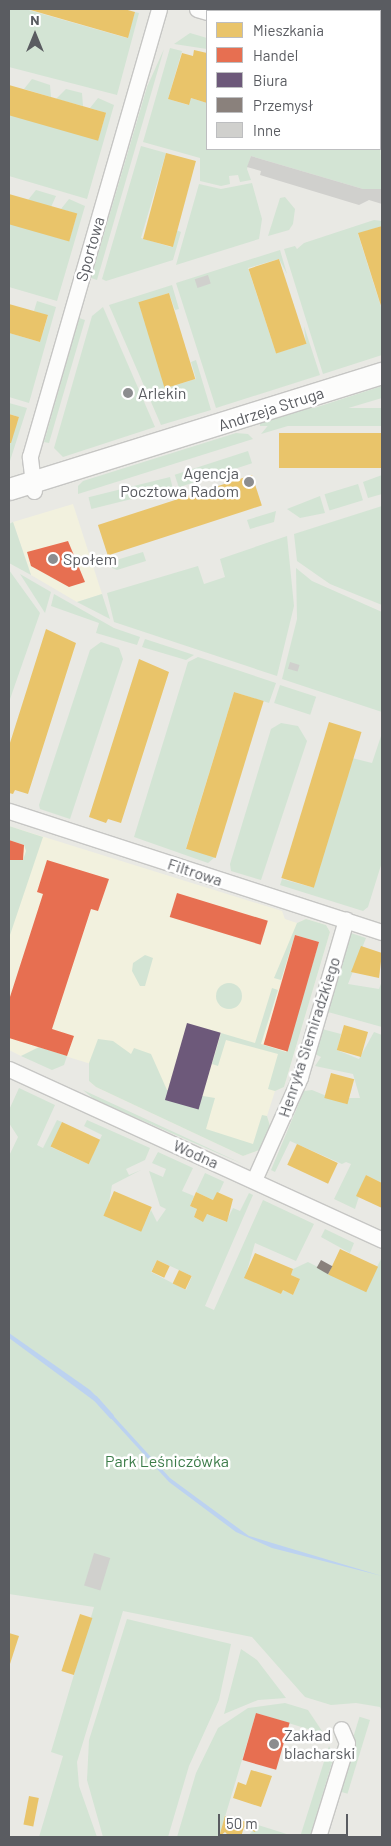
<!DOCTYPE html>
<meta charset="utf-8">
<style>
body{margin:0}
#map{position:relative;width:391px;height:1846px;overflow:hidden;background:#e9e9e4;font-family:Barlow,sans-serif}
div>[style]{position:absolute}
.commercial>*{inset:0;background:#f2f1de}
.green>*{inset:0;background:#d3e4d4;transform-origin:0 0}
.round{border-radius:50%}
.water>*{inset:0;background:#bcd2f0}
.homes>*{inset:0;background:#e9c46a;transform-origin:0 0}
.shops>*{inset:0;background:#e76f51;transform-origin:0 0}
.offices>*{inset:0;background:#6d597a;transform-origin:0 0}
.industry>*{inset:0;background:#8a817c;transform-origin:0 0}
.stream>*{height:5px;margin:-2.5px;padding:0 2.5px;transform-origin:2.5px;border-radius:2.5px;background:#bcd2f0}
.building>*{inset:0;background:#d0d0cd;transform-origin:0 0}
.roads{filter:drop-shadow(1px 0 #c6c6c4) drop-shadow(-1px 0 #c6c6c4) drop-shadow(0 1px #c6c6c4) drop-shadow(0 -1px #c6c6c4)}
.street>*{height:15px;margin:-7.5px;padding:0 7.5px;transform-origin:7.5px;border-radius:7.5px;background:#fcfcfb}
.secondary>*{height:21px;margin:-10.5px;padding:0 10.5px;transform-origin:10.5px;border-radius:10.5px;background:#fcfcfb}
.dots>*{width:14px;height:14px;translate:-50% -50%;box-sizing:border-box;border:2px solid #fff;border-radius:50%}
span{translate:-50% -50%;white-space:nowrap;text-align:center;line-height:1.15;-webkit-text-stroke:5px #fff;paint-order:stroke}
.street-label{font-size:16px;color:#5a5c61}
.poi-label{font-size:16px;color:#5a5c61}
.left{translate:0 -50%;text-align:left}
.right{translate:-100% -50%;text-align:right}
.park-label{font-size:16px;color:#3d7d4a}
.frame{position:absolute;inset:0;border:10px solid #5a5c61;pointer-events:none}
.legend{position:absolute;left:206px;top:10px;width:175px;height:140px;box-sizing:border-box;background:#fff;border:1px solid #bdbec0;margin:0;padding:6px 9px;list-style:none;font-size:15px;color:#5a5c61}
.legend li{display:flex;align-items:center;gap:10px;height:25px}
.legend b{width:25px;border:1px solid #bdbec0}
.north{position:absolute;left:10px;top:10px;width:50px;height:50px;-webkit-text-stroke:4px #fff;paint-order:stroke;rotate:0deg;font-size:14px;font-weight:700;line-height:20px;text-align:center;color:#5a5c61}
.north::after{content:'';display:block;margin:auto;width:18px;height:22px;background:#5a5c61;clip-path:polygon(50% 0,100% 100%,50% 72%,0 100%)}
.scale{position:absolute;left:218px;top:1814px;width:130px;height:22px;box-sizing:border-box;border:2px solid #5a5c61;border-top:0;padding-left:6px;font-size:15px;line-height:18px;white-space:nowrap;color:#5a5c61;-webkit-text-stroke:4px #fff;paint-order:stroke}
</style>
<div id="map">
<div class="commercial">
<div style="clip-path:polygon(73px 504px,102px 594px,77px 602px,31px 575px,13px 522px)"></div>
<div style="clip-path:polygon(9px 826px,282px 911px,285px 919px,297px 923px,306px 919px,326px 925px,330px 932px,284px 1087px,275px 1091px,267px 1116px,270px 1126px,259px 1150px,243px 1156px,96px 1087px,89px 1081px,91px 1064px,39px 1048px,21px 1056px,9px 1050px)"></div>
</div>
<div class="green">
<div style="clip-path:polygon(9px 9px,25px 9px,127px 38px,135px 12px,139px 13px,117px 95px,9px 67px)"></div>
<div style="clip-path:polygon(190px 33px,207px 38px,207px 49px,174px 44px)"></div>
<div style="clip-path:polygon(170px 48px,182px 51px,168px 99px,188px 105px,191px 98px,207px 103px,207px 149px,380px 149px,380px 132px,382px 189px,363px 189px,251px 156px,247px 169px,251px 180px,240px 182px,238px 175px,229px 176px,230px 184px,221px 186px,200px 181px,200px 158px,143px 142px)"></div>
<div style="clip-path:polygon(164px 49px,97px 280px,91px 278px,147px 87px)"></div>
<div style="clip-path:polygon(32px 79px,50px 85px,51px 97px,24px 89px)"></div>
<div style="clip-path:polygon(66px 89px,82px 93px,83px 106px,56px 99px)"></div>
<div style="clip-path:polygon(98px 98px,114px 105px,87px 199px,9px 176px,9px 114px,98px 140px,106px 113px,90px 108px)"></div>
<div style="clip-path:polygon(141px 146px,166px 153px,141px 238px,171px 247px,176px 230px,181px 232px,173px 260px,106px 281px,102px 279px)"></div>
<div style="clip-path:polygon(252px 183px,262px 219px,259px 239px,176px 265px,199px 184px,221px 189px)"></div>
<div style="clip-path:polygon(36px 190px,56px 196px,51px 207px,28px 200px)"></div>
<div style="clip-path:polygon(285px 197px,295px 209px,293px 224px,289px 230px,268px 236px,280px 198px)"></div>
<div style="clip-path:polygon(69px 199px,85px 206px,57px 301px,9px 287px,9px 223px,69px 241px,77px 214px,61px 209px)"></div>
<div style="clip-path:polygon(374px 220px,382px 221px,382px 226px,358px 234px,382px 310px,382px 355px,323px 374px,284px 249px,295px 246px,297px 249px,304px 243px)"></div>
<div style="clip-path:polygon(280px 250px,287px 274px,279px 259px,248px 268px,276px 353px,306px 344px,304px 326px,320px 375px,216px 408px,176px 283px)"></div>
<div style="clip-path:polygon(172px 285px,179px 309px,175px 310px,169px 293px,139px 303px,166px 388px,196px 379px,191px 362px,196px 360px,211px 410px,161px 425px,109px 305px)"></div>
<div style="clip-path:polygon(37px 301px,56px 307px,29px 403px,9px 397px,9px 333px,40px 342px,48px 316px,34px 311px)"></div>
<div style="clip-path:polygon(103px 307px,155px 427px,63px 457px,54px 448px,92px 316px)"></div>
<div style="clip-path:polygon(79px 318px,85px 320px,49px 443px,44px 442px)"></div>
<div style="clip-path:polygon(382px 386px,382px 398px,261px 434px,271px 422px)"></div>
<div style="clip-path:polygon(9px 403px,27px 408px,9px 464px,9px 443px,19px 417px,9px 414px)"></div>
<div style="left:382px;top:408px;width:18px;height:122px;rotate:90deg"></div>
<div style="clip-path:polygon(236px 433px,248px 434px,253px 439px,78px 494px,78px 486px,83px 481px)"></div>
<div style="left:248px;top:451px;width:13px;height:77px;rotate:72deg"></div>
<div style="clip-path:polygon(382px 475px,382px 494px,368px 498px,363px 482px)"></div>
<div style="left:170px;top:477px;width:12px;height:84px;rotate:76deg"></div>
<div style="left:358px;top:484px;width:17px;height:35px;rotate:73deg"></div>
<div style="clip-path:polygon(320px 496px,325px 513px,300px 518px,287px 509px)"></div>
<div style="clip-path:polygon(382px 506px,382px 605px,330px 584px,297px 561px,294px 534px)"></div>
<div style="clip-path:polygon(276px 511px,274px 522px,250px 529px,247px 520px)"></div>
<div style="clip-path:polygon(13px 522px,31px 575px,9px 563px,9px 524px)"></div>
<div style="clip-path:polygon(287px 536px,294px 606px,277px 676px,114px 622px,107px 593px,198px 566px,204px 584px,225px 577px,220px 559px)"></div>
<div style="clip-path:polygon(143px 552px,146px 561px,117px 570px,103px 564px)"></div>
<div style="clip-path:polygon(296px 568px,312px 581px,382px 612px,382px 712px,282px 679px,297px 619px)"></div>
<div style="clip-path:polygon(9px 570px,40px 613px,9px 702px)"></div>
<div style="clip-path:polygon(20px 574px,51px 592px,45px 613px)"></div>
<div style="clip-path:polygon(54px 594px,114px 628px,140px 637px,137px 645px,96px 633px,99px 623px,51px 606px)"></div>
<div style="clip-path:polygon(102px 594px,110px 619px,77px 602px)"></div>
<div style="clip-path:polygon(145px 639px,194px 655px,186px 660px,142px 647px)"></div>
<div style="clip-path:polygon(101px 642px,119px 648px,123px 659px,70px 819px,40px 809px,39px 805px,90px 650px)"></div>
<div style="clip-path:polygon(198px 657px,276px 683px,269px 703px,234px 692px,186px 848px,215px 857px,208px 863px,134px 837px,188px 662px)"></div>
<div style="left:280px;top:685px;width:38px;height:19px;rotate:18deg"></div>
<div style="clip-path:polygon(281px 723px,298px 726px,307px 741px,261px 880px,231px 871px,230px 864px,271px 729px)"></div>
<div style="clip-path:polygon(382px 733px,382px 862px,368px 907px,363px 911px,280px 885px,282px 879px,311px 887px,352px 758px,372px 763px)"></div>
<div style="clip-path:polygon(9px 826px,43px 837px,9px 938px,9px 860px,23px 860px,26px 851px,24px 845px,9px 840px)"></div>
<div style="clip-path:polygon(306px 919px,326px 925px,330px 932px,284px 1087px,275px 1091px,268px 1089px,278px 1054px,226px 1040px,218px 1066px,212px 1064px,221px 1033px,255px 1043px,272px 988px,278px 990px,261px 1044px,286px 1052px,319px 942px,295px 935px,281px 980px,274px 978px,297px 923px)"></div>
<div style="clip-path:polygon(351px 933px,366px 938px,348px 984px,379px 989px,382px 981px,382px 1027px,328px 1012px)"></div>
<div style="clip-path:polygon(145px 955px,153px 958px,145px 986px,140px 986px,132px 971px,133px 963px)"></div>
<div class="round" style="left:216px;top:983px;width:26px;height:26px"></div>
<div style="clip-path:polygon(322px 1029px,341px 1034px,337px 1050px,359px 1059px,374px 1032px,382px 1035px,382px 1183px,366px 1175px,355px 1209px,334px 1199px,351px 1164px,346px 1162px,342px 1164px,290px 1141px,275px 1172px,271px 1170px,304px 1091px,312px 1090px,346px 1104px,348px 1098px,360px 1098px,353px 1074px,315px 1066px,321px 1057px,315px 1054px)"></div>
<div style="clip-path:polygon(98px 1039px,113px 1041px,131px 1054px,134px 1048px,151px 1054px,167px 1090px,215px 1098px,206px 1129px,253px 1144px,262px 1115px,267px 1116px,270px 1126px,259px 1150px,243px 1156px,96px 1087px,89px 1081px,89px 1063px)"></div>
<div style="clip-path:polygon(39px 1047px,67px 1056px,64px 1065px,52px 1070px,21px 1056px)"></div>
<div style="clip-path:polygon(evenodd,19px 1088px,55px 1105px,37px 1145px,43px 1148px,57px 1120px,62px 1122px,51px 1147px,88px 1164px,102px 1135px,84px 1126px,87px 1120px,150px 1148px,145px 1160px,126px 1169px,129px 1175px,141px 1170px,112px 1185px,109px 1203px,146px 1220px,151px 1210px,157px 1222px,166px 1209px,160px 1206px,149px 1171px,163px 1177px,166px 1169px,152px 1163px,158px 1152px,193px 1168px,182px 1191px,194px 1196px,190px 1206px,197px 1209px,194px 1217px,201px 1221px,207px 1214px,226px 1222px,233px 1208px,240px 1211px,249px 1193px,253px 1195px,205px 1306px,214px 1310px,263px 1200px,314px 1224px,296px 1261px,255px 1243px,245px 1278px,281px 1294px,283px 1290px,293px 1295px,300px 1279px,291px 1275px,293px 1269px,308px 1262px,365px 1291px,382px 1257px,382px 1712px,380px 1707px,356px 1703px,331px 1705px,305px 1697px,252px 1637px,123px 1611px,77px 1762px,79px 1786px,97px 1837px,39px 1837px,63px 1756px,51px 1752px,94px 1607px,9px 1594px,9px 1156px,18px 1137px,9px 1123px,9px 1110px,19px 1088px,157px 1260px,192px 1276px,186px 1290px,151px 1272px,157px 1260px)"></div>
<div style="clip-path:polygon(83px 1090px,245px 1165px,95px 1100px)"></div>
<div style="left:205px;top:1173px;width:21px;height:21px;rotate:25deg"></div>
<div style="clip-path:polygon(325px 1229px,354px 1243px,350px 1253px,321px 1237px)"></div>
<div style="clip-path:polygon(127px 1619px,231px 1644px,219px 1700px,189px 1766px,168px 1837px,103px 1837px,87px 1780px,89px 1740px)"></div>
<div style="clip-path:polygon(241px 1649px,257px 1660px,286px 1698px,258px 1700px,224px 1714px)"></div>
<div style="clip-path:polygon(285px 1703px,308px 1710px,324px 1734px,256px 1713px,219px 1837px,177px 1837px,196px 1773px,218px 1728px,248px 1708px)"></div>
<div style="left:370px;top:1720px;width:77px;height:11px;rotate:107deg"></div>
<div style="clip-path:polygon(329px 1746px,334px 1756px,310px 1837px,300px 1837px)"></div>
<div style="clip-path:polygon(258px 1825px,293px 1836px,293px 1837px,247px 1837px)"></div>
</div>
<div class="water">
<div style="clip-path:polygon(9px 1333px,90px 1390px,100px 1400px,97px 1403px,9px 1338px)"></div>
<div style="clip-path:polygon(109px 1411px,170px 1478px,249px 1536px,382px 1576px,272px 1548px,236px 1532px,169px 1482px,107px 1414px)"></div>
</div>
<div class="homes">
<div style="clip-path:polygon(27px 9px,124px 9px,135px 12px,128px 38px)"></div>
<div style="clip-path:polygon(194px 50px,207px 53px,207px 103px,191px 98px,189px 105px,168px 99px,182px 53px,193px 56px)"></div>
<div style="left:9px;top:85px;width:101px;height:29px;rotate:16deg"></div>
<div style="left:380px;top:104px;width:2px;height:28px;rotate:27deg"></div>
<div style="left:166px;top:153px;width:31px;height:89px;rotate:15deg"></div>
<div style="left:9px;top:194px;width:71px;height:29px;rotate:16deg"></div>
<div style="clip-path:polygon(382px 226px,382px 309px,358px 233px)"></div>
<div style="left:279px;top:259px;width:89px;height:32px;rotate:72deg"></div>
<div style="left:169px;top:293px;width:90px;height:32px;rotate:73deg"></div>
<div style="clip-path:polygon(9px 304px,48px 315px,40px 342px,9px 333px)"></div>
<div style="clip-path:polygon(9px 414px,19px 417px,11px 443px,9px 443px)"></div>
<div style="left:382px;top:433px;width:35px;height:103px;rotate:90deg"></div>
<div style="left:252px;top:475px;width:32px;height:162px;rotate:72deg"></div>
<div style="clip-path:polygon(46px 629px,76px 643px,28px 794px,15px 790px,13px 794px,9px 793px,9px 746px)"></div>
<div style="clip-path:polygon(139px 659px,169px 672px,121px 823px,108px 819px,106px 823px,89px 817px)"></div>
<div style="left:234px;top:692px;width:31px;height:164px;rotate:17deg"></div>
<div style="left:329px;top:722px;width:34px;height:163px;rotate:17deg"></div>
<div style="clip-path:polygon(361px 946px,382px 953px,379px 978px,351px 972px)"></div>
<div style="left:344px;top:1025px;width:25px;height:26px;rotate:16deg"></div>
<div style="left:331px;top:1073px;width:24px;height:26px;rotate:15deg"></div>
<div style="left:62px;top:1122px;width:42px;height:27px;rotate:25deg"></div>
<div style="left:297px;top:1144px;width:45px;height:23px;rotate:25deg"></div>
<div style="clip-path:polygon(366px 1175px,382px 1183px,382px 1208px,356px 1196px)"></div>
<div style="left:114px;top:1191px;width:41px;height:27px;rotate:23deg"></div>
<div style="clip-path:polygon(196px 1192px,213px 1200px,217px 1192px,233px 1199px,227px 1222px,207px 1214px,203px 1222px,194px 1217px,197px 1209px,190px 1206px)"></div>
<div style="left:340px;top:1249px;width:42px;height:28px;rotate:25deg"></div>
<div style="clip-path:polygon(255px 1253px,293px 1269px,291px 1275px,300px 1279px,293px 1295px,283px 1290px,281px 1294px,244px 1278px)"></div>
<div style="left:157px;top:1260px;width:14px;height:13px;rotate:25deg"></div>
<div style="left:179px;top:1270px;width:14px;height:15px;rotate:25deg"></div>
<div style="left:80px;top:1614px;width:13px;height:60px;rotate:18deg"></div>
<div style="clip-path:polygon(9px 1633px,19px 1636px,9px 1667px)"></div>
<div style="clip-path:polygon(251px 1770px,272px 1776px,261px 1807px,233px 1798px,238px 1782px,246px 1785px)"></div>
<div style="left:29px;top:1796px;width:10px;height:29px;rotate:11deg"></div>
<div style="clip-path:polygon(225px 1816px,258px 1825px,255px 1832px,244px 1827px,241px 1837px,230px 1837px,225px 1832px,219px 1837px)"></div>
</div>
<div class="shops">
<div style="clip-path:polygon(68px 541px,85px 582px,69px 587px,31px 566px,27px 552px)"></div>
<div style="clip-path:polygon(9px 840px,24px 845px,23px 860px,9px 860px)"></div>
<div style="clip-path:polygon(47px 860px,109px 879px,98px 911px,91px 909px,52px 1029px,74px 1036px,67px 1056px,9px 1038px,9px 1000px,43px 894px,37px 892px)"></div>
<div style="left:177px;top:893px;width:95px;height:25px;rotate:17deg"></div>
<div style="left:295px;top:935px;width:25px;height:114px;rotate:16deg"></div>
<div style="left:256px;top:1713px;width:35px;height:49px;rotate:16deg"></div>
</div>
<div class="offices">
<div style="left:187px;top:1023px;width:35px;height:80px;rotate:16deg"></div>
</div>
<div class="industry">
<div style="left:321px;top:1260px;width:13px;height:9px;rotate:29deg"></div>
</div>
<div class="stream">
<div style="left:95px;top:1398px;width:24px;rotate:48deg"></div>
</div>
<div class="building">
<div style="clip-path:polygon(251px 156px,363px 189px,382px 189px,382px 204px,369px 200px,359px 205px,260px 175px,261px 171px,247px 167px)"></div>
<div style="left:208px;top:275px;width:9px;height:14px;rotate:72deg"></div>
<div style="left:290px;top:662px;width:10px;height:7px;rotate:17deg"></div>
<div style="left:94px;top:1553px;width:17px;height:34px;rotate:17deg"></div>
</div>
<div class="roads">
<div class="street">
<div style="left:197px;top:9px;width:10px;rotate:17deg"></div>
<div style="left:315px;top:9px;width:8px;rotate:14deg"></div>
<div style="left:380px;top:28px;width:2px"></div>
<div style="left:380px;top:62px;width:2px;rotate:27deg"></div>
<div style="left:34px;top:491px;width:35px;rotate:-97deg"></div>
<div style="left:30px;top:456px;width:465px;rotate:-73.9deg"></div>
<div style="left:9px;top:811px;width:392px;rotate:18deg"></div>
<div style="left:9px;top:1069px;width:410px;rotate:24.6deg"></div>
<div style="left:254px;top:1180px;width:113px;rotate:-65.9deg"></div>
<div style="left:300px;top:1077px;width:164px;rotate:-73.7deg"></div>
<div style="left:318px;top:1837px;width:98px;rotate:-72.9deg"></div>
<div style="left:347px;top:1743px;width:15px;rotate:-113deg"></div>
</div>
<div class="secondary">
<div style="left:9px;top:489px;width:391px;rotate:-17.3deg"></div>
</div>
</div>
<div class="dots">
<div style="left:128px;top:393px;background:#8c8d8f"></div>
<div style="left:249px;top:482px;background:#8c8d8f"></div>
<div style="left:53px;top:559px;background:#8c8d8f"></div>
<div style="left:274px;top:1744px;background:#8c8d8f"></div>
</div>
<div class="street-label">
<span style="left:90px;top:249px;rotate:-74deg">Sportowa</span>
<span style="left:271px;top:409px;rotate:-18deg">Andrzeja Struga</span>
<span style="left:195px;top:872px;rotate:18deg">Filtrowa</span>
<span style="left:309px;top:1037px;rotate:-72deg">Henryka Siemiradzkiego</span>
<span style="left:196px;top:1154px;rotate:24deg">Wodna</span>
</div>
<div class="poi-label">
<span class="left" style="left:138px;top:393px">Arlekin</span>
<span class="right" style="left:239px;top:482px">Agencja<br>Pocztowa Radom</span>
<span class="left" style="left:63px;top:559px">Społem</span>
<span class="left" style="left:284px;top:1744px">Zakład<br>blacharski</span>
</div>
<div class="park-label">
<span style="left:167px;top:1461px">Park Leśniczówka</span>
</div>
<div class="frame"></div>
<ul class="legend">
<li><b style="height:14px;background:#e9c46a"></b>Mieszkania</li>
<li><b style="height:14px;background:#e76f51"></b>Handel</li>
<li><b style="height:14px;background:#6d597a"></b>Biura</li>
<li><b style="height:14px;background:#8a817c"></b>Przemysł</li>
<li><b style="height:14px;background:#d0d0cd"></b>Inne</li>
</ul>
<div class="north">N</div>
<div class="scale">50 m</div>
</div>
